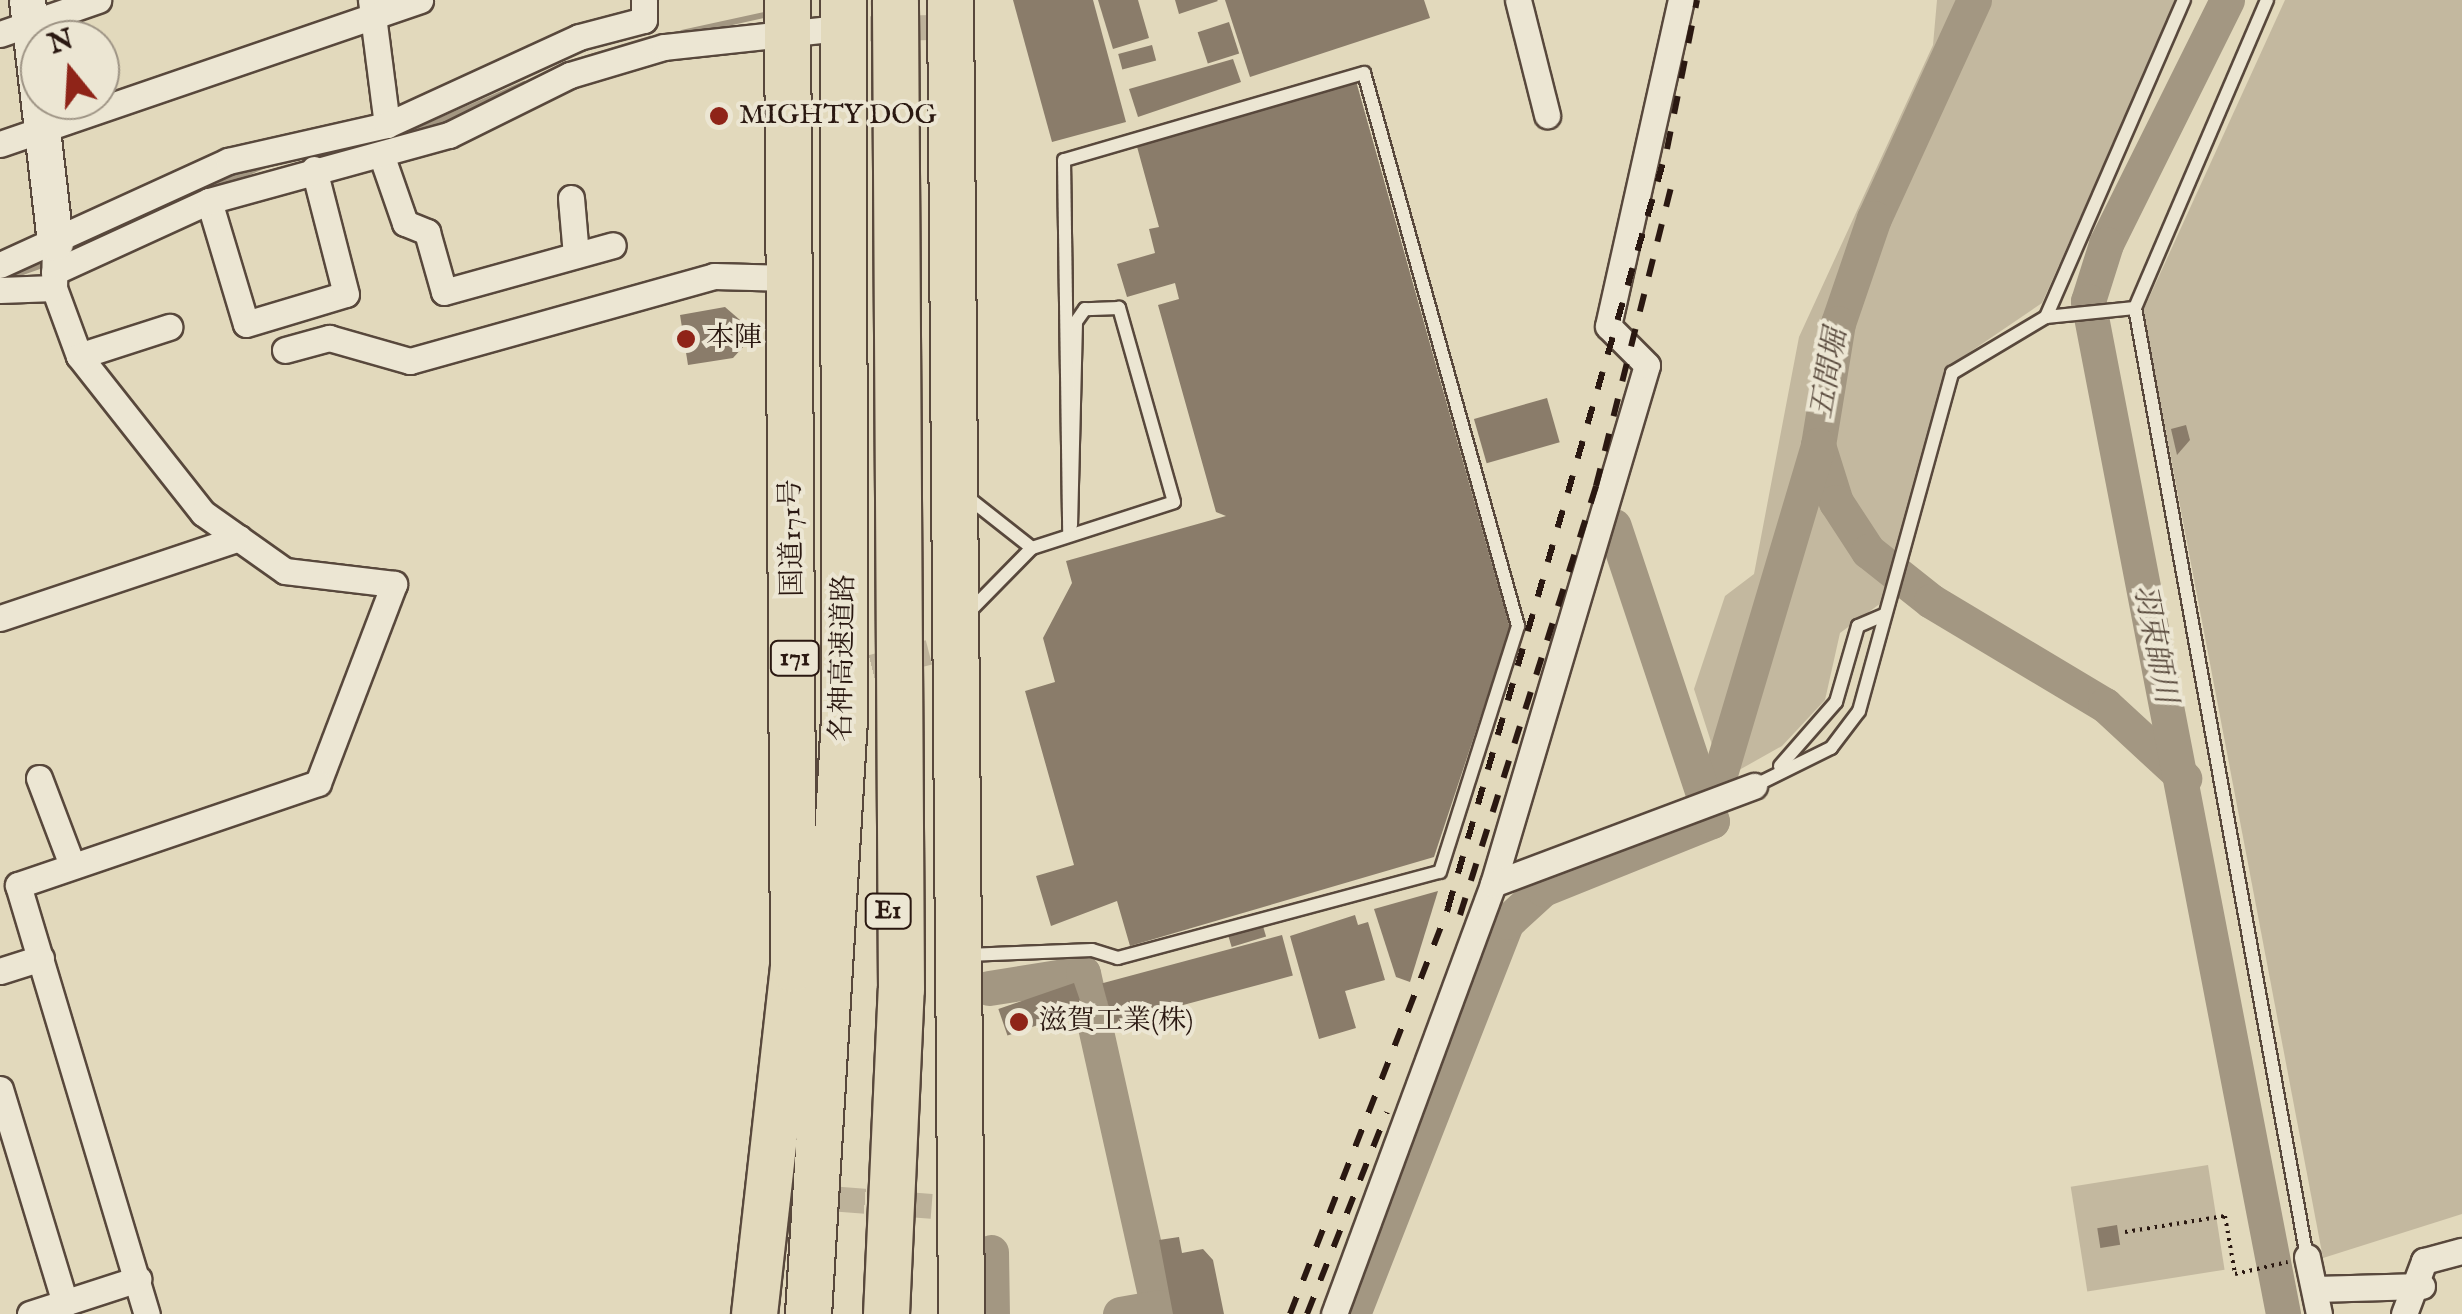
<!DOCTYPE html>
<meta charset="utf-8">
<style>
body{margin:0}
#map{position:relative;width:2462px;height:1314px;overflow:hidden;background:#e2d9bc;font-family:"IM FELL English","Noto Serif JP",serif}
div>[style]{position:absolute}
.green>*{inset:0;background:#c3b89f;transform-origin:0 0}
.stream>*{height:6px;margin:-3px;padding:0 3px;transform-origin:3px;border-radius:3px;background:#a39782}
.river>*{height:35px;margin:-17.5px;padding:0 17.5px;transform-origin:17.5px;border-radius:17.5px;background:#a39782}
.building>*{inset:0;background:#8a7c6a;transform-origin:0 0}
.street-tunnel>*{height:25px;margin-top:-12.5px;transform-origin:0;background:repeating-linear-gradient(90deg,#bdb29a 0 25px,transparent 0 37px)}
.path>*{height:4px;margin-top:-2px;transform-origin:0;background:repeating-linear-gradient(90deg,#2a1811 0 2.5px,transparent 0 7.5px)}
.roads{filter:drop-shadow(2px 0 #58483c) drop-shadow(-2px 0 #58483c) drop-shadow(0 2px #58483c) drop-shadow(0 -2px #58483c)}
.lane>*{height:12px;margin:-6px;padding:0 6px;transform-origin:6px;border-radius:6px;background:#ece6d3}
.street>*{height:25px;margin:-12.5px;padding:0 12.5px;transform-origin:12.5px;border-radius:12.5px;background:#ece6d3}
.secondary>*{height:35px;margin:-17.5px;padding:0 17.5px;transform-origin:17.5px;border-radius:17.5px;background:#ece6d3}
.highway>*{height:45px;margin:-22.5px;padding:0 22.5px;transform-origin:22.5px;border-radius:22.5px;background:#e2d9bc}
.rail>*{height:6px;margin-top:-3px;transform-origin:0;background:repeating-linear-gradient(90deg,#2a1811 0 18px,transparent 0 36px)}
.dots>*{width:28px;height:28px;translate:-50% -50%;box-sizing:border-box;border:5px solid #ece6d3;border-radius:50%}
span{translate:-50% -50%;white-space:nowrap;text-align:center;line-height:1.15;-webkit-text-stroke:8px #ece6d3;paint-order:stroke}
.shield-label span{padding:2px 8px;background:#ece6d3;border:2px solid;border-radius:8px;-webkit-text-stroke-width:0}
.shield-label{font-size:25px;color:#2a1811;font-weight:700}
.poi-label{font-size:28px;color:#2a1811}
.left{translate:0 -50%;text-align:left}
.street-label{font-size:28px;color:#2a1811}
.water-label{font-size:30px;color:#5a4b3e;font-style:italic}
.north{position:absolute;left:20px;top:20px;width:100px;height:100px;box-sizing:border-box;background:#ece6d3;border:2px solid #9e9485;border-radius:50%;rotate:342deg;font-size:28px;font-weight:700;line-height:40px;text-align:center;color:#2a1811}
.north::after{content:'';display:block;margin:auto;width:35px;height:45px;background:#8f2418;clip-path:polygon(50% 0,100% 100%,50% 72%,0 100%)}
</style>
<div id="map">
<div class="green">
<div style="clip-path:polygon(1937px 0,2177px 0,2042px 303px,1945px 369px,1881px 603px,1840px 633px,1825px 700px,1782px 746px,1723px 779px,1694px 689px,1725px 596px,1754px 574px,1799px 337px,1933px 45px)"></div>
<div style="clip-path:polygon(2285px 0,2462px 0,2462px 1214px,2323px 1258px,2143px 311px)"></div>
<div style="left:2208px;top:1165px;width:106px;height:139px;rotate:81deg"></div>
</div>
<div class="stream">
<div style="left:1966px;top:0;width:9px;rotate:72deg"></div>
<div style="left:682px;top:33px;width:93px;rotate:-12.4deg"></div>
<div style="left:567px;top:64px;width:87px;rotate:-16.8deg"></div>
<div style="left:417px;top:131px;width:117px;rotate:-23.7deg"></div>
<div style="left:295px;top:158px;width:77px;rotate:-10.4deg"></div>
<div style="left:206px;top:190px;width:67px;rotate:-22.8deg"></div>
<div style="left:90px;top:237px;width:108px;rotate:-22.3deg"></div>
<div style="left:6px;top:278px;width:41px;rotate:-19.7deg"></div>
</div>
<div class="river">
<div style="left:1974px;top:0;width:240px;rotate:114.6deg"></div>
<div style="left:1874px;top:218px;width:111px;rotate:108.9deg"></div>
<div style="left:1838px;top:323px;width:124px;rotate:99.3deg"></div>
<div style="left:1818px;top:445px;width:60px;rotate:72.5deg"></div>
<div style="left:1836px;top:502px;width:59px;rotate:56.9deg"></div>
<div style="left:1868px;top:551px;width:80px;rotate:38.4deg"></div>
<div style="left:1931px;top:601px;width:203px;rotate:30.9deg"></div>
<div style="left:2105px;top:705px;width:108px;rotate:42.7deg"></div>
<div style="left:2227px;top:0;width:272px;rotate:116.4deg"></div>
<div style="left:2106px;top:244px;width:60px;rotate:107.5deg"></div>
<div style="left:2088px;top:301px;width:1032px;rotate:79.1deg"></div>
<div style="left:1709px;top:811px;width:382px;rotate:-73.4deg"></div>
<div style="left:989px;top:988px;width:95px;rotate:-9.1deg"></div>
<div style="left:1083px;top:973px;width:349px;rotate:77.4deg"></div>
<div style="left:991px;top:1252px;width:62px;rotate:89.1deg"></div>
<div style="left:1120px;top:1314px;width:39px;rotate:-10deg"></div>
<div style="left:1353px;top:1314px;width:421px;rotate:-68.6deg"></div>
<div style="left:1507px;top:922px;width:49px;rotate:-42.5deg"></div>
<div style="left:1543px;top:889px;width:182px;rotate:-21.9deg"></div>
<div style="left:1712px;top:821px;width:311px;rotate:-108.4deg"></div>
</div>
<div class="building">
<div style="clip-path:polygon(1013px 0,1093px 0,1126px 122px,1052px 142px)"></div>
<div style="clip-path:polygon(1098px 0,1138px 0,1149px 38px,1113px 49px)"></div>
<div style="clip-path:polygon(1175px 0,1217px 0,1218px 1px,1179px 14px)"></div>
<div style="clip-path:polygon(1225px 0,1424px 0,1430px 18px,1250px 77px)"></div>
<div style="left:1229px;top:22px;width:33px;height:33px;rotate:72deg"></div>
<div style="left:1152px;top:45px;width:16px;height:35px;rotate:75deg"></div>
<div style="clip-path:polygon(1233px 59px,1241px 82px,1138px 117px,1129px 89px)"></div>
<div style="clip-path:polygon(1356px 81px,1510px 628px,1434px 857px,1130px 946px,1117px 901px,1051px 926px,1036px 876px,1074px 865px,1025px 691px,1055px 682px,1043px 638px,1072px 583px,1066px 561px,1226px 516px,1216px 512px,1158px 305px,1179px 299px,1175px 283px,1127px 297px,1117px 264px,1155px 253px,1149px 229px,1159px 227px,1136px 143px)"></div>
<div style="clip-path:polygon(725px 307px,740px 320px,744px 346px,733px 358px,688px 365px,680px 315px)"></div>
<div style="left:1547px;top:398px;width:46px;height:76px;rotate:74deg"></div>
<div style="clip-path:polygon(2186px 425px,2190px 440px,2177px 455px,2171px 429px)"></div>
<div style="clip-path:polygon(1438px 891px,1410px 982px,1396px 977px,1374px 909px)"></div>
<div style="clip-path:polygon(1355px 915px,1358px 925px,1368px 922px,1385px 980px,1345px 991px,1356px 1028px,1319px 1039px,1290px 936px)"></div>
<div style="left:1262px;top:923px;width:14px;height:36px;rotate:73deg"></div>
<div style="left:1282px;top:935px;width:42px;height:186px;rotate:75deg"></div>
<div style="left:1074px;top:983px;width:28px;height:80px;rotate:71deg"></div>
<div style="left:2117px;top:1225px;width:20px;height:20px;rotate:81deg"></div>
<div style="clip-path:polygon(1179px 1237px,1182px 1253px,1203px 1249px,1213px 1260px,1224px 1314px,1173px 1314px,1159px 1240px)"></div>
</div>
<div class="street-tunnel">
<div style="left:833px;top:29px;width:100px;rotate:-1.1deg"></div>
<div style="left:836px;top:676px;width:96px;rotate:-14.5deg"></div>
<div style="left:803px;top:1196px;width:129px;rotate:4.4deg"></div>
</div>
<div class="path">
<div style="left:2125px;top:1232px;width:101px;rotate:-9.1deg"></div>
<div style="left:2225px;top:1216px;width:59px;rotate:80.2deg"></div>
<div style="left:2235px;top:1274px;width:54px;rotate:-12.8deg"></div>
</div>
<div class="roads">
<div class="lane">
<div style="left:2267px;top:0;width:335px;rotate:113.2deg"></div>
<div style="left:2135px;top:308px;width:964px;rotate:79.73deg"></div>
<div style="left:2046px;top:317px;width:346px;rotate:-66.5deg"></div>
<div style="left:966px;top:496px;width:84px;rotate:38.2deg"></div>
<div style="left:1032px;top:548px;width:149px;rotate:-17.9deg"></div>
<div style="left:1174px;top:502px;width:202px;rotate:-105.8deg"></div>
<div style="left:1119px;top:308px;width:34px;rotate:178deg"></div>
<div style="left:1085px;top:309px;width:16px;rotate:125deg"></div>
<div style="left:1076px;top:322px;width:203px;rotate:91.4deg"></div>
<div style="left:969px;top:612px;width:90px;rotate:-45.5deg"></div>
<div style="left:1780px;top:766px;width:85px;rotate:-48.8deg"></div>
<div style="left:1836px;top:702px;width:79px;rotate:-73.9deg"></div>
<div style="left:1858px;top:626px;width:28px;rotate:-23deg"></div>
<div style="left:1754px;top:786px;width:86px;rotate:-26.3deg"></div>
<div style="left:1831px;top:748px;width:46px;rotate:-52.9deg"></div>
<div style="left:1859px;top:711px;width:351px;rotate:-74.6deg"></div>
<div style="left:1952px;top:373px;width:109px;rotate:-30.8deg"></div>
<div style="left:2046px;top:317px;width:89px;rotate:-5.8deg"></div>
<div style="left:967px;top:955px;width:125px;rotate:-2.3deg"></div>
<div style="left:1092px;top:950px;width:27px;rotate:17deg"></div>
<div style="left:1118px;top:958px;width:333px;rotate:-15deg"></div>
<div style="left:1440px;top:872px;width:258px;rotate:-72.4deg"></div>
<div style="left:1518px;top:626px;width:574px;rotate:-105.56deg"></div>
<div style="left:1364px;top:73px;width:312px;rotate:163.8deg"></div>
<div style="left:1064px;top:160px;width:373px;rotate:89.2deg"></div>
</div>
<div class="street">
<div style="left:371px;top:0;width:126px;rotate:82.7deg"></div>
<div style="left:1518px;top:0;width:119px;rotate:75.8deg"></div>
<div style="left:0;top:34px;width:104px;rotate:-19.1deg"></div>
<div style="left:0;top:144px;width:444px;rotate:-18.9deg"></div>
<div style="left:382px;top:157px;width:70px;rotate:70.8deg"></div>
<div style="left:405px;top:223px;width:24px;rotate:22deg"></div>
<div style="left:427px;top:232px;width:62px;rotate:74.2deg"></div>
<div style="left:444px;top:292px;width:175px;rotate:-15.5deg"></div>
<div style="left:571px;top:198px;width:57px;rotate:85deg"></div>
<div style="left:209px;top:201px;width:128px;rotate:73.3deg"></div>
<div style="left:246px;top:324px;width:104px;rotate:-16.7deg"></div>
<div style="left:346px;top:294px;width:129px;rotate:-104.4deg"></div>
<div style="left:55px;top:242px;width:46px;rotate:91.2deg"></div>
<div style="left:54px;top:288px;width:72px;rotate:69.8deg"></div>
<div style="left:79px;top:356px;width:200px;rotate:51.7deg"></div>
<div style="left:203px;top:513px;width:100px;rotate:35.3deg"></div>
<div style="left:285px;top:571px;width:110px;rotate:6.8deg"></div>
<div style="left:394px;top:584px;width:213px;rotate:110.9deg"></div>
<div style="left:318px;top:783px;width:317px;rotate:161.2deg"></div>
<div style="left:18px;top:885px;width:448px;rotate:73.3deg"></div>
<div style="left:0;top:265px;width:251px;rotate:-24.5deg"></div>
<div style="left:228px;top:161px;width:163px;rotate:-12.8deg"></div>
<div style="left:387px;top:125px;width:211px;rotate:-24.6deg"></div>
<div style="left:579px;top:37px;width:67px;rotate:-14.7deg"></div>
<div style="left:644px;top:20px;width:20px;rotate:-90deg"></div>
<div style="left:54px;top:272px;width:170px;rotate:-24.6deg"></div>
<div style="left:209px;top:201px;width:249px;rotate:-15.4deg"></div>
<div style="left:449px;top:135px;width:135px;rotate:-26.4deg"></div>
<div style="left:570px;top:75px;width:98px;rotate:-16.6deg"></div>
<div style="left:664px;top:47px;width:166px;rotate:-6.2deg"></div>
<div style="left:0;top:290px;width:54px;rotate:-2.1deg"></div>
<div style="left:285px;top:350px;width:46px;rotate:-15.3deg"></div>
<div style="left:329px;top:338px;width:84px;rotate:15.9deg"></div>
<div style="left:410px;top:361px;width:316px;rotate:-15.6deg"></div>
<div style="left:714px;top:276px;width:75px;rotate:1.5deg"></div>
<div style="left:79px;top:356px;width:95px;rotate:-17.9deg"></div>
<div style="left:0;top:618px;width:252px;rotate:-18.5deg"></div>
<div style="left:39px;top:778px;width:93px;rotate:69.2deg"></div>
<div style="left:1493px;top:884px;width:541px;rotate:-73.47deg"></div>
<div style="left:1647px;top:365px;width:55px;rotate:-135deg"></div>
<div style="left:1608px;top:326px;width:334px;rotate:-77.4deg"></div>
<div style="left:0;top:971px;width:43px;rotate:-17.6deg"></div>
<div style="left:0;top:1089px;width:224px;rotate:73.1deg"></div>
<div style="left:2307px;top:1257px;width:58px;rotate:78.1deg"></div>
<div style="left:2315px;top:1289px;width:107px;rotate:-1.6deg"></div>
<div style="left:30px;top:1314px;width:114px;rotate:-18deg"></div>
<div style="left:1334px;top:1314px;width:458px;rotate:-69.7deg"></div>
<div style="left:1493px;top:884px;width:279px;rotate:-20.6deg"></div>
<div style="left:2404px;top:1314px;width:57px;rotate:-69.3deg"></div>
<div style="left:2424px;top:1261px;width:39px;rotate:-15deg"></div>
</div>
<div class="secondary">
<div style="left:27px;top:0;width:244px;rotate:83.4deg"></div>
</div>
<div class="highway">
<div style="left:950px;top:0;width:1314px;rotate:89.52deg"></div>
<div style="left:754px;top:1314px;width:348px;rotate:-83.6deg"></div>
<div style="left:793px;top:968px;width:968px;rotate:-90.36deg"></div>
<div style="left:808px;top:1314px;width:596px;rotate:-86.54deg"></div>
<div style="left:844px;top:719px;width:719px;rotate:-90.08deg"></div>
<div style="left:886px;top:1314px;width:325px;rotate:-87.4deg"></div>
<div style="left:901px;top:989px;width:989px;rotate:-90.35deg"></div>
</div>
</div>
<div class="rail">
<div style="left:1460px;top:915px;width:450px;rotate:-72.4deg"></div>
<div style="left:1596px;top:486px;width:320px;rotate:-75.9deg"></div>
<div style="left:1290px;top:1314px;width:436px;rotate:-68.7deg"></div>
<div style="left:1448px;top:908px;width:790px;rotate:-73.91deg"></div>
<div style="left:1667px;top:149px;width:152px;rotate:-78.6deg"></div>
<div style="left:1307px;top:1314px;width:217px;rotate:-68.4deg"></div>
</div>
<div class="dots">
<div style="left:719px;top:116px;background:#8f2418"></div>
<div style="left:686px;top:339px;background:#8f2418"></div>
<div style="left:1019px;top:1022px;background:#8f2418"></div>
</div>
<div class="shield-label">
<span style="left:795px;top:658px">171</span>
<span style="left:888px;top:911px">E1</span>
</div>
<div class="poi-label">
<span class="left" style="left:739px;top:116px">MIGHTY DOG</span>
<span class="left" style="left:706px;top:339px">本陣</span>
<span class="left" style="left:1039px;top:1022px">滋賀工業(株)</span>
</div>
<div class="street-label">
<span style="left:793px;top:538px;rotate:-91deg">国道171号</span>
<span style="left:844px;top:658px;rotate:-89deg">名神高速道路</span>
</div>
<div class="water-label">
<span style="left:1830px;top:374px;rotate:-80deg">五間堀</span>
<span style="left:2154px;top:644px;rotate:79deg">羽束師川</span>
</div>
<div class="north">N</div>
</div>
